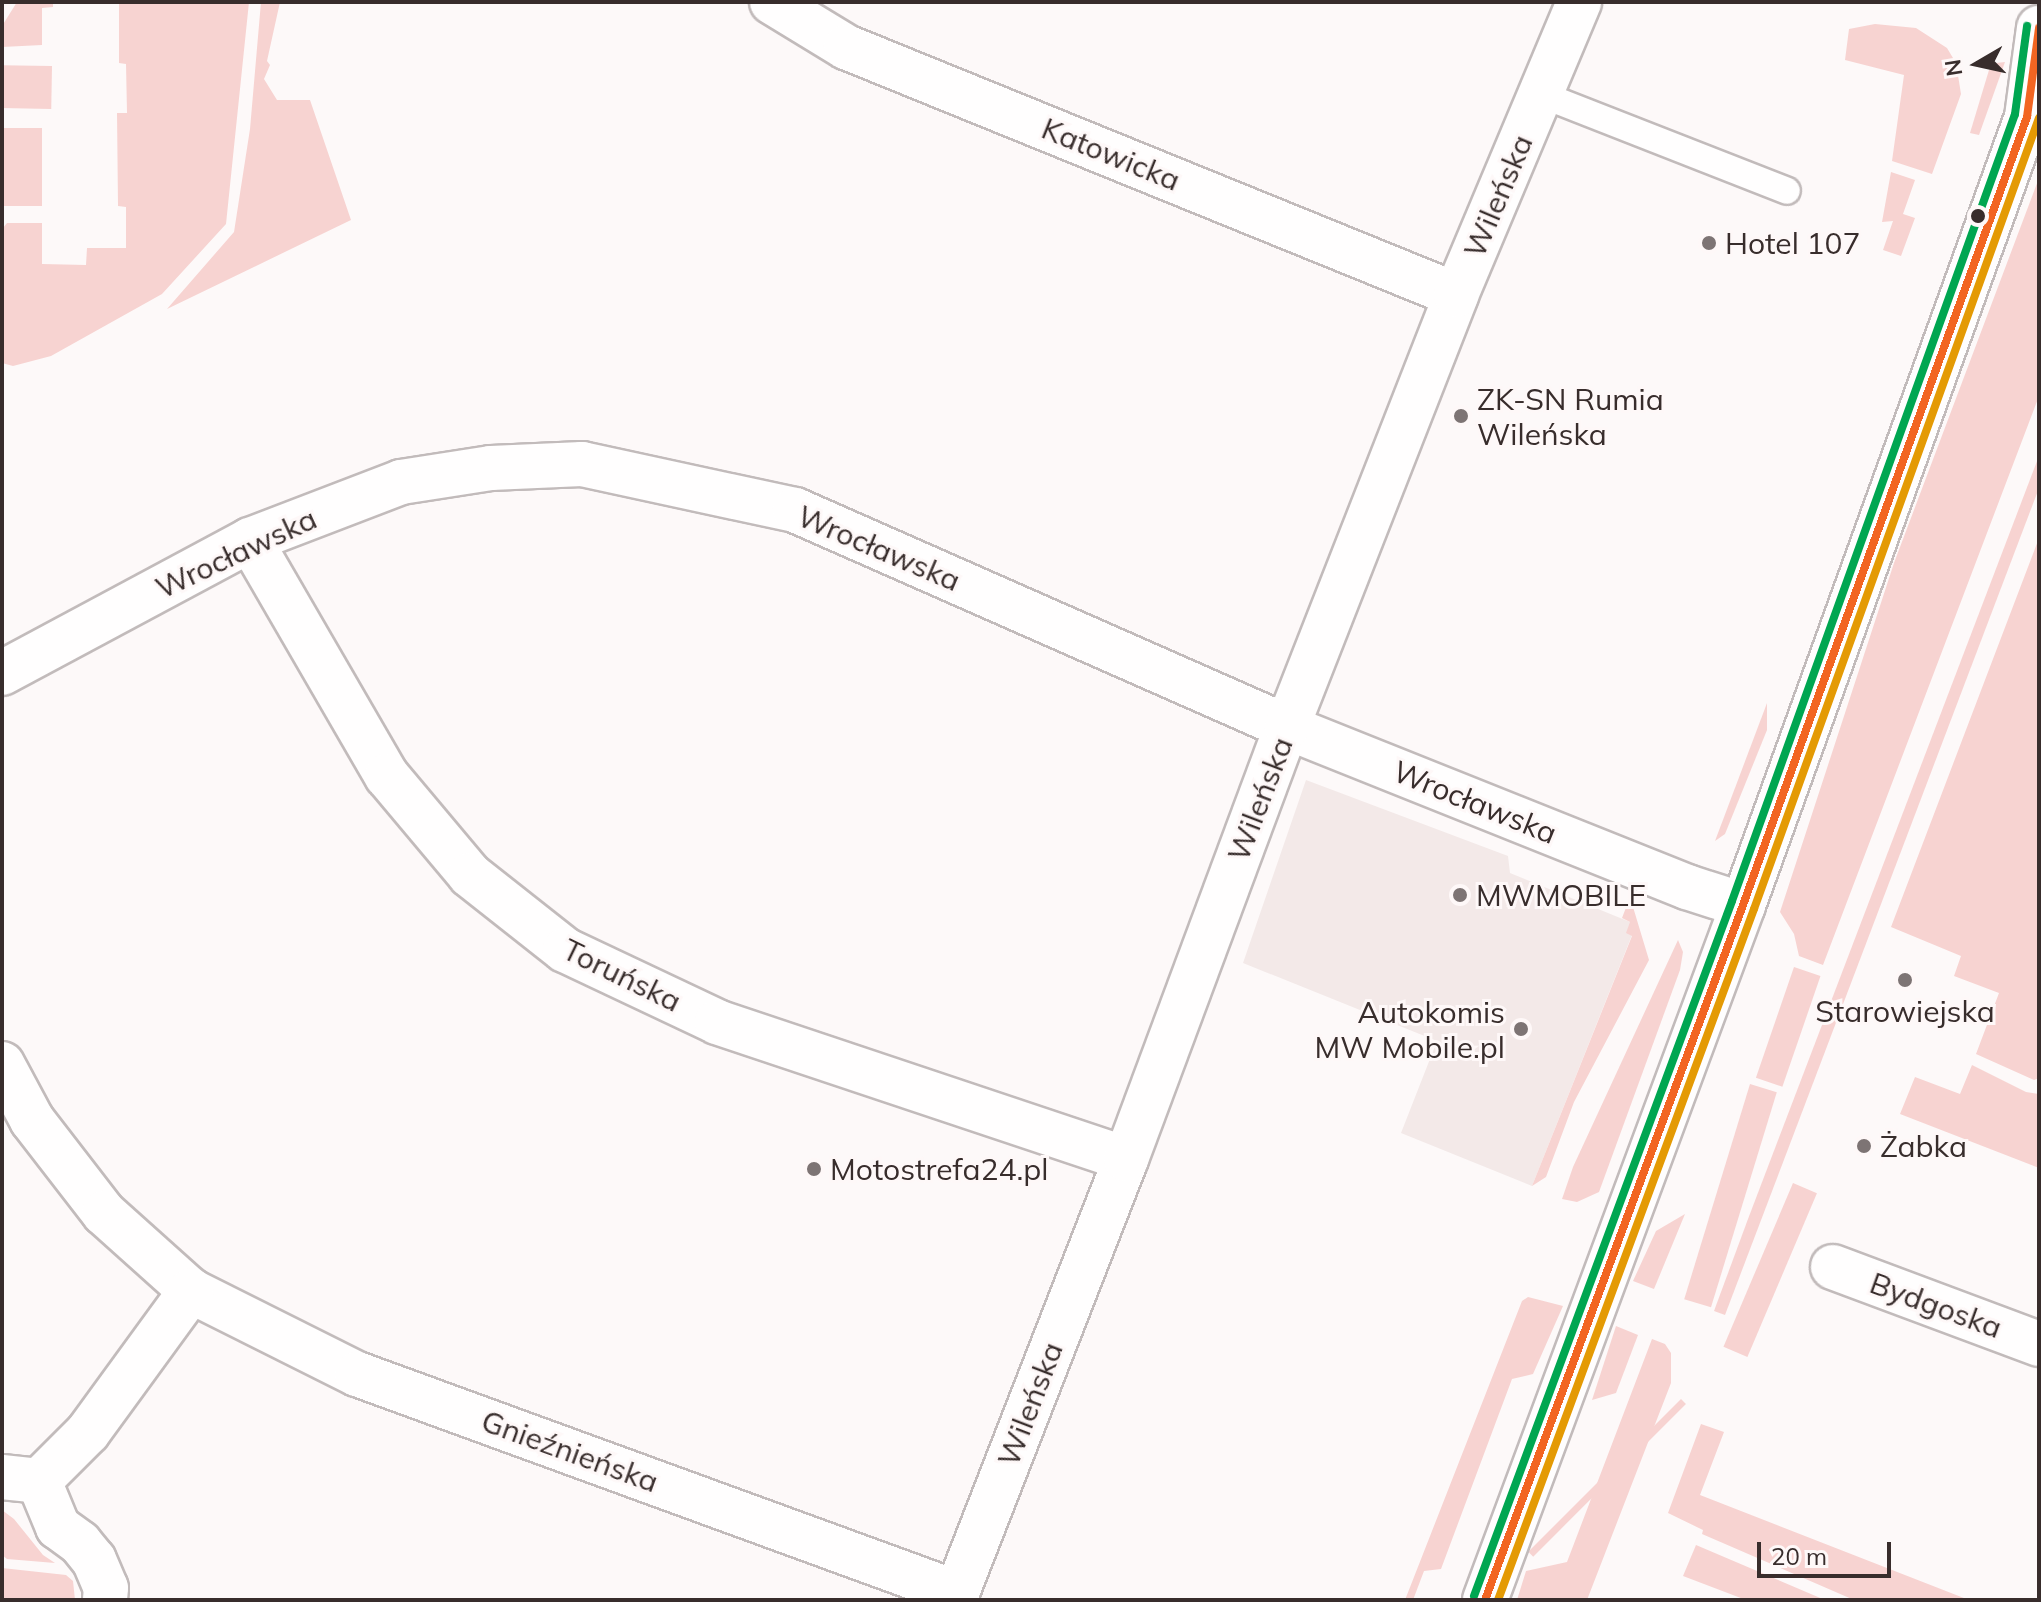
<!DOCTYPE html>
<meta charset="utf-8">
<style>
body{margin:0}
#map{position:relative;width:2041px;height:1602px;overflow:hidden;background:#fdf9f9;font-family:Mulish,sans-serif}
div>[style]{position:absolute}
.built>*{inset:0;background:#f3e9e8}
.green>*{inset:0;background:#f7d3d1;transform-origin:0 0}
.roads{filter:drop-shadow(2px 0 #c2bbbb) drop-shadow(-2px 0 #c2bbbb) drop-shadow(0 2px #c2bbbb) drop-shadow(0 -2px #c2bbbb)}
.lane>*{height:26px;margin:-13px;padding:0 13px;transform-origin:13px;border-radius:13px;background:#fffefe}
.street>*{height:44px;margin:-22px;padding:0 22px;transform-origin:22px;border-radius:22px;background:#fffefe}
.secondary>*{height:44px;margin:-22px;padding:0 22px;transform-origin:22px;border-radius:22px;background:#fffefe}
.bus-1>*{height:8px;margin:-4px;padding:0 4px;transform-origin:4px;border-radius:4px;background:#f26522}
.bus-2>*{height:8px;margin:-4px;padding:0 4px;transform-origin:4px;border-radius:4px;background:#e49a04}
.bus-3>*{height:8px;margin:-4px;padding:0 4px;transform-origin:4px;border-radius:4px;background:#00a651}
.dots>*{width:22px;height:22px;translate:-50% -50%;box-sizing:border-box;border:4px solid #fef8f8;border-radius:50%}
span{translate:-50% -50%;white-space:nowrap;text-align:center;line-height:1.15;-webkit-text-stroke:6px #fef8f8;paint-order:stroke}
.street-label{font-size:30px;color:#382d2c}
.poi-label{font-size:30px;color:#382d2c}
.left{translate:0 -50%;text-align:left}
.right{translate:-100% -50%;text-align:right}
.frame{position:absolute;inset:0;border:4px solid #382d2c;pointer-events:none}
.north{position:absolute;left:1937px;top:24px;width:80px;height:80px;-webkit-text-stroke:6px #fef8f8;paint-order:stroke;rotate:261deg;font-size:22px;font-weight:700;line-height:32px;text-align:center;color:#382d2c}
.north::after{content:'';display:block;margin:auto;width:28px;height:36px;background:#382d2c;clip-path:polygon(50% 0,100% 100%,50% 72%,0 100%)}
.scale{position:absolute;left:1757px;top:1542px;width:134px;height:36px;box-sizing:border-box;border:4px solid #382d2c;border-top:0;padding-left:10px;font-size:24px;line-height:28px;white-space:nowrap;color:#382d2c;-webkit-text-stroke:6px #fef8f8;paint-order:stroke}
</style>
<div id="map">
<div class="built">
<div style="clip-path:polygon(1306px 780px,1508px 856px,1510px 873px,1630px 922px,1632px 935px,1532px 1186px,1401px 1133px,1437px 1041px,1243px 963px)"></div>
</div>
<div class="green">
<div style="clip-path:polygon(17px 2px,53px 2px,53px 7px,42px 8px,42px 45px,2px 47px,2px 26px)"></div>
<div style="clip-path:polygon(119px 2px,249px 2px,226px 224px,162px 294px,51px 356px,13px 366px,2px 363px,3px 228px,7px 223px,42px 223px,42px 264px,86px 265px,87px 248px,126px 248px,126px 207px,118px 206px,117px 113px,127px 113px,126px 64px,119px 63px)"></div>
<div style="clip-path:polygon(261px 2px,280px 2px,267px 61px,270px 65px,264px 79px,277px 100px,310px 100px,351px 220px,167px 309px,234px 232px,250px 129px)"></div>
<div style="clip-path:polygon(1875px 24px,1916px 28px,1947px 48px,1956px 63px,1961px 94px,1932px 174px,1892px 161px,1904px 75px,1845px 60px,1849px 29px)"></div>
<div style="clip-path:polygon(2005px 62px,1979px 135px,1970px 133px,1989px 70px,1996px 63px)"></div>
<div style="left:52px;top:66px;width:43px;height:50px;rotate:91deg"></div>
<div style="left:2px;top:128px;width:40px;height:78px"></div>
<div style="clip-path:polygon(1891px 172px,1915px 180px,1903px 214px,1915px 218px,1901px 256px,1883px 250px,1893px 221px,1882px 222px)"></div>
<div style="clip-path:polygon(2039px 178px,2039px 396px,1823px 965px,1799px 956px,1794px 934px,1780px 912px,1894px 563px)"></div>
<div style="clip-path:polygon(2039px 456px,2039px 488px,1725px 1315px,1714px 1311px,1748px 1219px)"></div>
<div style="clip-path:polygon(2039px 538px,2039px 1078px,2034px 1080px,1976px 1054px,1999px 993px,1954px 976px,1961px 956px,1891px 927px)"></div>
<div style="clip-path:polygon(1767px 703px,1767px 730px,1725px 834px,1715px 841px)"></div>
<div style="clip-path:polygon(1630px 897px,1649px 960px,1574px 1102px,1546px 1177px,1532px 1186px,1632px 936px,1626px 933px,1630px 922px,1622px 918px)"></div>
<div style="clip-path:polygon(1678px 940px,1683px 952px,1680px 970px,1599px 1192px,1577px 1202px,1562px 1199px,1573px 1167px)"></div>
<div style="left:1794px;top:967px;width:28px;height:117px;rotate:19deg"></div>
<div style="clip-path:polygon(1972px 1065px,2026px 1092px,2039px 1094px,2039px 1168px,1900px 1114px,1915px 1077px,1960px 1094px)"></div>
<div style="left:1750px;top:1084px;width:28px;height:225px;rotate:17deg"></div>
<div style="left:1793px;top:1183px;width:26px;height:178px;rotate:23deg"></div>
<div style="clip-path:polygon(1685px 1214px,1654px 1289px,1633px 1281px,1656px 1231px)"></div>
<div style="clip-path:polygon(1528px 1297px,1563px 1306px,1533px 1374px,1512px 1379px,1441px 1569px,1424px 1571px,1413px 1600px,1405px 1600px,1522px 1301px)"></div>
<div style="clip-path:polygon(1616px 1326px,1638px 1335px,1616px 1393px,1592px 1400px)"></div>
<div style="clip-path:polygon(1652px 1339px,1665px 1344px,1671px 1353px,1671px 1383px,1587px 1600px,1517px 1600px,1526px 1571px,1567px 1562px)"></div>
<div style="left:1681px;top:1399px;width:7px;height:216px;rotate:45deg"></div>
<div style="clip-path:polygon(1701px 1424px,1724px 1432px,1700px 1495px,1969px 1600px,1854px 1600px,1702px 1534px,1703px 1530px,1668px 1513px)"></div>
<div style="clip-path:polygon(2px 1510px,14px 1519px,43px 1555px,55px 1563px,7px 1559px,2px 1555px)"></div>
<div style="clip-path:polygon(1696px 1545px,1825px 1600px,1746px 1600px,1683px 1576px)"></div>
<div style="clip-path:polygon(2px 1568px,66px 1575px,73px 1581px,75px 1600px,2px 1600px)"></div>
</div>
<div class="roads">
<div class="lane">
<div style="left:1540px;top:94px;width:265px;rotate:21.4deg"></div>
</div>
<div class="street">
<div style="left:772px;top:2px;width:87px;rotate:31.3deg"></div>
<div style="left:846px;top:47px;width:658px;rotate:22.12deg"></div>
<div style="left:250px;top:540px;width:273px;rotate:59.9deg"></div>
<div style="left:387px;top:776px;width:129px;rotate:50deg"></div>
<div style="left:470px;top:875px;width:121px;rotate:38.3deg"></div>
<div style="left:565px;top:950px;width:168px;rotate:25.3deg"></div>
<div style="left:717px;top:1022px;width:431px;rotate:18.5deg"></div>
<div style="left:2px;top:673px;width:281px;rotate:-28.2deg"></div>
<div style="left:250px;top:540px;width:162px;rotate:-21deg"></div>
<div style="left:401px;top:482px;width:91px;rotate:-8.8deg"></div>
<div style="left:491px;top:468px;width:91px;rotate:-2.5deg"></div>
<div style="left:582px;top:464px;width:218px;rotate:12.2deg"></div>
<div style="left:795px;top:510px;width:538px;rotate:23.8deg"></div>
<div style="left:1287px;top:727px;width:431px;rotate:21.8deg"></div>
<div style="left:1687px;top:887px;width:59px;rotate:17.8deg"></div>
<div style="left:2px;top:1064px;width:64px;rotate:61.8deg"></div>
<div style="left:32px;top:1120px;width:118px;rotate:52.3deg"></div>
<div style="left:104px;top:1213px;width:117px;rotate:41.9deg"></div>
<div style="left:191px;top:1291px;width:186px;rotate:26.6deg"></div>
<div style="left:357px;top:1374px;width:639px;rotate:20.05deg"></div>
<div style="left:1833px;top:1267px;width:220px;rotate:20.5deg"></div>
<div style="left:2px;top:1477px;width:37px;rotate:6deg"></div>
<div style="left:39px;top:1481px;width:69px;rotate:-45deg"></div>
<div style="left:88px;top:1432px;width:175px;rotate:-53.9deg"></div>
<div style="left:39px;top:1481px;width:50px;rotate:67.6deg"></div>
<div style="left:58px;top:1527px;width:27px;rotate:36deg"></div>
<div style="left:80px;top:1543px;width:22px;rotate:51deg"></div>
<div style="left:94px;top:1560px;width:30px;rotate:67deg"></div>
<div style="left:106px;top:1588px;width:12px;rotate:95deg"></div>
<div style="left:954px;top:1600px;width:473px;rotate:-68.7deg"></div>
<div style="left:1126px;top:1159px;width:461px;rotate:-69.6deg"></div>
<div style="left:1287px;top:727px;width:464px;rotate:-68.6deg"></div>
<div style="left:1456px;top:295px;width:318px;rotate:-67.2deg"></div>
</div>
<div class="secondary">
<div style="left:1485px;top:1600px;width:741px;rotate:-69.63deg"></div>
<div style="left:1743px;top:905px;width:838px;rotate:-70.18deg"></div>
<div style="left:2027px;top:117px;width:90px;rotate:-82.3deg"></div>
</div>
</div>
<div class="bus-1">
<div style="left:1485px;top:1600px;width:741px;rotate:-69.63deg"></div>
<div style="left:1743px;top:905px;width:838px;rotate:-70.18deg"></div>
<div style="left:2027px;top:117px;width:90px;rotate:-82.3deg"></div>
</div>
<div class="bus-2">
<div style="left:1498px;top:1600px;width:737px;rotate:-69.67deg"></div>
<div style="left:1754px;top:909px;width:841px;rotate:-70.19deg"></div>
</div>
<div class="bus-3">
<div style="left:1474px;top:1596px;width:741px;rotate:-69.63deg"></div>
<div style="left:1732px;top:901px;width:836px;rotate:-70.22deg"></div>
<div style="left:2015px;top:114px;width:89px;rotate:-82.2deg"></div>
</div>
<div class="dots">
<div style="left:1978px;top:216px;background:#382d2c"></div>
<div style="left:1709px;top:243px;background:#7d7474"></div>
<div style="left:1461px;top:416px;background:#7d7474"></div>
<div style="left:1460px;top:895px;background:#7d7474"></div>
<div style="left:1905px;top:980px;background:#7d7474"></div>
<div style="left:1521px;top:1029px;background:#7d7474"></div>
<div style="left:1864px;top:1146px;background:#7d7474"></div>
<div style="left:814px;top:1169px;background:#7d7474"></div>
</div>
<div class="street-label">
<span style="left:1111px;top:154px;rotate:22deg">Katowicka</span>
<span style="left:1498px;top:196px;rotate:-67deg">Wileńska</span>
<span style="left:879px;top:548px;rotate:23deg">Wrocławska</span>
<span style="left:236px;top:553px;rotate:-25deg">Wrocławska</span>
<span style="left:1260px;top:799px;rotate:-69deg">Wileńska</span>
<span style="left:1475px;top:802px;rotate:22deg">Wrocławska</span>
<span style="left:622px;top:975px;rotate:26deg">Toruńska</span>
<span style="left:1936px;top:1305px;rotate:20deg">Bydgoska</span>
<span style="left:1030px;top:1404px;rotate:-69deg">Wileńska</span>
<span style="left:570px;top:1451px;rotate:20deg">Gnieźnieńska</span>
</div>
<div class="poi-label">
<span class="left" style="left:1725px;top:243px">Hotel 107</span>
<span class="left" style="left:1477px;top:416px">ZK-SN Rumia<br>Wileńska</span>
<span class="left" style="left:1476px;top:895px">MWMOBILE</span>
<span style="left:1905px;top:1011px">Starowiejska</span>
<span class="right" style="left:1505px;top:1029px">Autokomis<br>MW Mobile.pl</span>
<span class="left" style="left:1880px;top:1146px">Żabka</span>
<span class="left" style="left:830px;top:1169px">Motostrefa24.pl</span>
</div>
<div class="frame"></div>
<div class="north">N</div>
<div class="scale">20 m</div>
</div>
